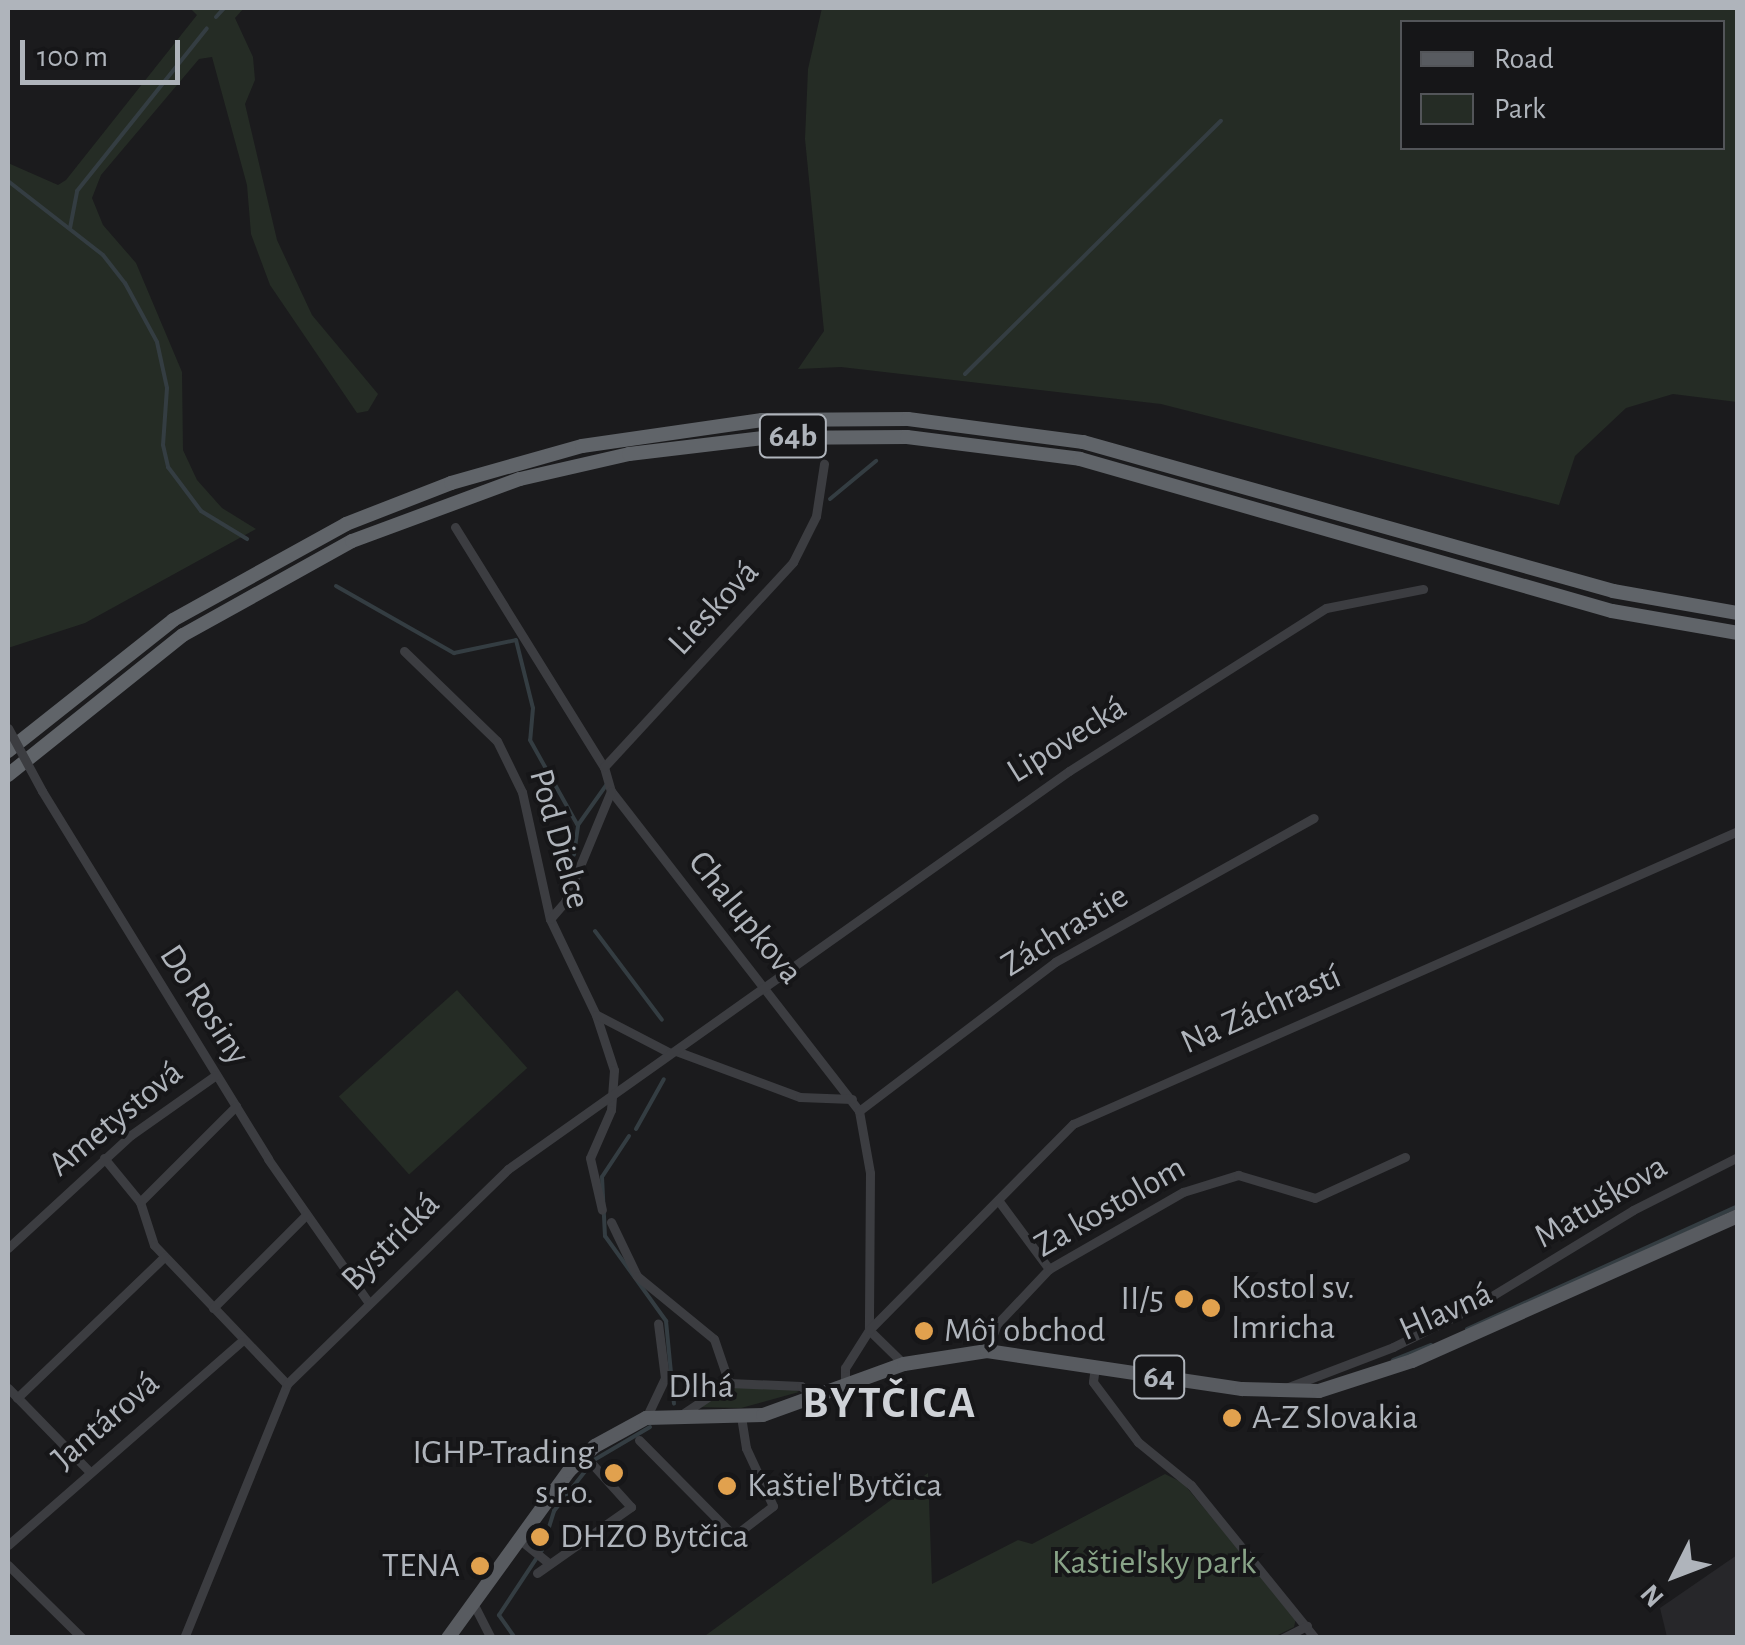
<!DOCTYPE html>
<meta charset="utf-8">
<style>
body{margin:0}
#map{position:relative;width:1745px;height:1645px;overflow:hidden;background:#1b1b1d;font-family:"Alegreya Sans",sans-serif}
div>[style]{position:absolute}
.built>*{inset:0;background:#27272a}
.green>*{inset:0;background:#252c25;transform-origin:0 0}
.stream>*{height:4px;margin:-2px;padding:0 2px;transform-origin:2px;border-radius:2px;background:#343d42}
.minor>*{height:9px;margin:-4.5px;padding:0 4.5px;transform-origin:4.5px;border-radius:4.5px;background:#3c3d41}
.primary>*{height:14px;margin:-7px;padding:0 7px;transform-origin:7px;border-radius:7px;background:#585b60}
.trunk>*{height:14px;margin:-7px;padding:0 7px;transform-origin:7px;border-radius:7px;background:#606469}
.minor-bridge>*{height:9px;margin:-4.5px;padding:0 4.5px;transform-origin:4.5px;border-radius:4.5px;background:#3c3d41}
.dots>*{width:28px;height:28px;translate:-50% -50%;box-sizing:border-box;border:5px solid #161618;border-radius:50%}
span{translate:-50% -50%;white-space:nowrap;text-align:center;line-height:1.15;-webkit-text-stroke:8px #161618;paint-order:stroke}
.shield-label span{padding:2px 8px;background:#161618;border:2px solid;border-radius:8px;-webkit-text-stroke-width:0}
.shield-label{font-size:32px;color:#afb4bb;font-weight:700}
.street-label{font-size:35px;color:#afb4bb}
.poi-label{font-size:35px;color:#afb4bb}
.left{translate:0 -50%;text-align:left}
.right{translate:-100% -50%;text-align:right}
.park-label{font-size:35px;color:#89a488}
.district-label{font-size:45px;color:#cfd2d7;font-weight:700;letter-spacing:2.5px}
.frame{position:absolute;inset:0;border:10px solid #afb4bb;pointer-events:none}
.legend{position:absolute;left:1400px;top:20px;width:325px;height:130px;box-sizing:border-box;background:#161618;border:2px solid #535559;margin:0;padding:12px 18px;list-style:none;font-size:30px;color:#afb4bb}
.legend li{display:flex;align-items:center;gap:20px;height:50px}
.legend b{width:50px;border:2px solid #535559}
.north{position:absolute;left:1625px;top:1525px;width:100px;height:100px;-webkit-text-stroke:8px #161618;paint-order:stroke;rotate:228deg;font-size:28px;font-weight:700;line-height:40px;text-align:center;color:#afb4bb}
.north::after{content:'';display:block;margin:auto;width:35px;height:45px;background:#afb4bb;clip-path:polygon(50% 0,100% 100%,50% 72%,0 100%)}
.scale{position:absolute;left:20px;top:40px;width:160px;height:45px;box-sizing:border-box;border:5px solid #afb4bb;border-top:0;padding-left:12px;font-size:30px;line-height:35px;white-space:nowrap;color:#afb4bb;-webkit-text-stroke:8px #161618;paint-order:stroke}
</style>
<div id="map">
<div class="built">
<div style="clip-path:polygon(1737px 1555px,1737px 1637px,1667px 1637px,1660px 1608px)"></div>
</div>
<div class="green">
<div style="clip-path:polygon(190px 8px,244px 8px,235px 18px,253px 57px,255px 80px,245px 104px,277px 240px,312px 315px,378px 394px,368px 411px,357px 413px,270px 285px,251px 234px,247px 185px,212px 57px,199px 59px,101px 175px,92px 198px,103px 225px,136px 263px,182px 372px,183px 450px,197px 480px,222px 508px,256px 529px,85px 623px,8px 648px,8px 163px,58px 185px,66px 180px,197px 15px)"></div>
<div style="clip-path:polygon(evenodd,822px 8px,1737px 8px,1737px 402px,1673px 394px,1626px 408px,1575px 456px,1559px 505px,1161px 404px,841px 367px,798px 369px,824px 331px,805px 139px,808px 69px,822px 8px,1402px 22px,1722px 22px,1722px 148px,1402px 148px,1402px 22px)"></div>
<div style="left:457px;top:990px;width:105px;height:159px;rotate:48deg"></div>
<div style="clip-path:polygon(732px 1386px,790px 1388px,799px 1392px,741px 1408px,694px 1407px)"></div>
<div style="clip-path:polygon(928px 1473px,932px 1584px,1018px 1540px,1032px 1544px,1165px 1474px,1183px 1483px,1296px 1618px,1294px 1627px,1272px 1638px,702px 1638px)"></div>
</div>
<div class="stream">
<div style="left:216px;top:17px;width:12px;rotate:-48deg"></div>
<div style="left:8px;top:181px;width:120px;rotate:37.9deg"></div>
<div style="left:103px;top:255px;width:36px;rotate:52deg"></div>
<div style="left:125px;top:283px;width:67px;rotate:61.5deg"></div>
<div style="left:157px;top:342px;width:47px;rotate:77.7deg"></div>
<div style="left:167px;top:388px;width:57px;rotate:94deg"></div>
<div style="left:163px;top:445px;width:23px;rotate:77deg"></div>
<div style="left:168px;top:467px;width:55px;rotate:53.1deg"></div>
<div style="left:201px;top:511px;width:54px;rotate:31.3deg"></div>
<div style="left:70px;top:228px;width:38px;rotate:-79deg"></div>
<div style="left:77px;top:191px;width:208px;rotate:-51.4deg"></div>
<div style="left:965px;top:374px;width:360px;rotate:-44.7deg"></div>
<div style="left:830px;top:499px;width:60px;rotate:-39.6deg"></div>
<div style="left:336px;top:586px;width:136px;rotate:29.6deg"></div>
<div style="left:454px;top:653px;width:63px;rotate:-11.8deg"></div>
<div style="left:516px;top:640px;width:70px;rotate:76deg"></div>
<div style="left:533px;top:708px;width:32px;rotate:95deg"></div>
<div style="left:530px;top:740px;width:98px;rotate:60.8deg"></div>
<div style="left:578px;top:826px;width:29px;rotate:98deg"></div>
<div style="left:578px;top:825px;width:50px;rotate:-54.7deg"></div>
<div style="left:595px;top:931px;width:111px;rotate:53deg"></div>
<div style="left:636px;top:1129px;width:57px;rotate:-60.8deg"></div>
<div style="left:629px;top:1136px;width:49px;rotate:123.4deg"></div>
<div style="left:602px;top:1177px;width:59px;rotate:87.1deg"></div>
<div style="left:605px;top:1236px;width:105px;rotate:54.3deg"></div>
<div style="left:666px;top:1321px;width:83px;rotate:84.5deg"></div>
<div style="left:1467px;top:1329px;width:298px;rotate:-24.4deg"></div>
<div style="left:1393px;top:1360px;width:41px;rotate:-21.5deg"></div>
<div style="left:515px;top:1638px;width:28px;rotate:-125deg"></div>
<div style="left:499px;top:1615px;width:78px;rotate:-56.5deg"></div>
<div style="left:542px;top:1550px;width:41px;rotate:-72.9deg"></div>
<div style="left:554px;top:1511px;width:65px;rotate:-51.9deg"></div>
<div style="left:594px;top:1460px;width:65px;rotate:-30.5deg"></div>
</div>
<div class="minor">
<div style="left:455px;top:527px;width:282px;rotate:58.2deg"></div>
<div style="left:604px;top:767px;width:25px;rotate:74deg"></div>
<div style="left:611px;top:791px;width:405px;rotate:52.2deg"></div>
<div style="left:859px;top:1111px;width:63px;rotate:79.9deg"></div>
<div style="left:870px;top:1173px;width:157px;rotate:90.4deg"></div>
<div style="left:404px;top:651px;width:129px;rotate:44.1deg"></div>
<div style="left:497px;top:741px;width:57px;rotate:63.9deg"></div>
<div style="left:522px;top:792px;width:130px;rotate:77.6deg"></div>
<div style="left:550px;top:919px;width:106px;rotate:64.4deg"></div>
<div style="left:596px;top:1015px;width:58px;rotate:71.9deg"></div>
<div style="left:614px;top:1070px;width:40px;rotate:94.3deg"></div>
<div style="left:611px;top:1110px;width:52px;rotate:113.6deg"></div>
<div style="left:590px;top:1158px;width:53px;rotate:77deg"></div>
<div style="left:604px;top:767px;width:279px;rotate:-47.3deg"></div>
<div style="left:793px;top:562px;width:51px;rotate:-63.4deg"></div>
<div style="left:816px;top:516px;width:53px;rotate:-81.3deg"></div>
<div style="left:42px;top:791px;width:432px;rotate:58.4deg"></div>
<div style="left:268px;top:1159px;width:174px;rotate:55deg"></div>
<div style="left:550px;top:919px;width:23px;rotate:-49deg"></div>
<div style="left:565px;top:902px;width:120px;rotate:-67.5deg"></div>
<div style="left:597px;top:1015px;width:82px;rotate:27.5deg"></div>
<div style="left:676px;top:1051px;width:132px;rotate:20.4deg"></div>
<div style="left:800px;top:1097px;width:52px;rotate:2.2deg"></div>
<div style="left:859px;top:1111px;width:246px;rotate:-37.2deg"></div>
<div style="left:1055px;top:962px;width:296px;rotate:-29.1deg"></div>
<div style="left:104px;top:1158px;width:57px;rotate:50.7deg"></div>
<div style="left:140px;top:1202px;width:45px;rotate:72deg"></div>
<div style="left:154px;top:1245px;width:192px;rotate:46.3deg"></div>
<div style="left:998px;top:1200px;width:86px;rotate:53.5deg"></div>
<div style="left:140px;top:1202px;width:136px;rotate:-45deg"></div>
<div style="left:611px;top:1222px;width:60px;rotate:64.3deg"></div>
<div style="left:637px;top:1276px;width:99px;rotate:39.3deg"></div>
<div style="left:714px;top:1339px;width:46px;rotate:71.2deg"></div>
<div style="left:8px;top:1248px;width:167px;rotate:-42.6deg"></div>
<div style="left:131px;top:1135px;width:104px;rotate:-35.2deg"></div>
<div style="left:213px;top:1308px;width:132px;rotate:-45deg"></div>
<div style="left:869px;top:1330px;width:49px;rotate:44.2deg"></div>
<div style="left:987px;top:1351px;width:29px;rotate:-70deg"></div>
<div style="left:997px;top:1324px;width:76px;rotate:-46.6deg"></div>
<div style="left:1049px;top:1269px;width:155px;rotate:-29.9deg"></div>
<div style="left:1183px;top:1192px;width:58px;rotate:-17.2deg"></div>
<div style="left:1238px;top:1175px;width:80px;rotate:16.6deg"></div>
<div style="left:1315px;top:1198px;width:99px;rotate:-24.5deg"></div>
<div style="left:1095px;top:1367px;width:15px;rotate:98deg"></div>
<div style="left:1093px;top:1382px;width:75px;rotate:53.1deg"></div>
<div style="left:1138px;top:1442px;width:68px;rotate:39.1deg"></div>
<div style="left:1191px;top:1485px;width:197px;rotate:51deg"></div>
<div style="left:845px;top:1383px;width:15px;rotate:-90deg"></div>
<div style="left:845px;top:1368px;width:45px;rotate:-57.7deg"></div>
<div style="left:869px;top:1330px;width:290px;rotate:-45.3deg"></div>
<div style="left:1073px;top:1124px;width:727px;rotate:-23.78deg"></div>
<div style="left:8px;top:1388px;width:116px;rotate:45.7deg"></div>
<div style="left:1278px;top:1391px;width:123px;rotate:-20.9deg"></div>
<div style="left:1393px;top:1347px;width:88px;rotate:-26.3deg"></div>
<div style="left:1472px;top:1308px;width:188px;rotate:-31.3deg"></div>
<div style="left:1633px;top:1210px;width:118px;rotate:-26.8deg"></div>
<div style="left:17px;top:1398px;width:204px;rotate:-43.8deg"></div>
<div style="left:681px;top:1415px;width:58px;rotate:-33.7deg"></div>
<div style="left:729px;top:1383px;width:72px;rotate:2.4deg"></div>
<div style="left:801px;top:1386px;width:17px;rotate:40deg"></div>
<div style="left:646px;top:1418px;width:44px;rotate:-64.6deg"></div>
<div style="left:665px;top:1378px;width:55px;rotate:-97.3deg"></div>
<div style="left:639px;top:1440px;width:135px;rotate:45.3deg"></div>
<div style="left:734px;top:1536px;width:49px;rotate:-37.6deg"></div>
<div style="left:773px;top:1506px;width:64px;rotate:-115deg"></div>
<div style="left:746px;top:1448px;width:30px;rotate:-99deg"></div>
<div style="left:519px;top:1539px;width:36px;rotate:39deg"></div>
<div style="left:8px;top:1545px;width:310px;rotate:-41.1deg"></div>
<div style="left:8px;top:1565px;width:104px;rotate:44.6deg"></div>
<div style="left:537px;top:1573px;width:115px;rotate:-35.1deg"></div>
<div style="left:631px;top:1507px;width:70px;rotate:-132.1deg"></div>
<div style="left:473px;top:1603px;width:39px;rotate:63deg"></div>
<div style="left:184px;top:1638px;width:274px;rotate:-67.9deg"></div>
<div style="left:287px;top:1384px;width:308px;rotate:-44.2deg"></div>
<div style="left:508px;top:1169px;width:688px;rotate:-35.35deg"></div>
<div style="left:1069px;top:771px;width:304px;rotate:-32.4deg"></div>
<div style="left:1326px;top:608px;width:99px;rotate:-11.1deg"></div>
<div style="left:1283px;top:1638px;width:27px;rotate:-27deg"></div>
</div>
<div class="primary">
<div style="left:448px;top:1638px;width:206px;rotate:-54.1deg"></div>
<div style="left:569px;top:1471px;width:36px;rotate:-44deg"></div>
<div style="left:595px;top:1446px;width:58px;rotate:-28.8deg"></div>
<div style="left:646px;top:1418px;width:117px;rotate:-1.5deg"></div>
<div style="left:763px;top:1415px;width:150px;rotate:-19.9deg"></div>
<div style="left:904px;top:1364px;width:84px;rotate:-8.9deg"></div>
<div style="left:987px;top:1351px;width:258px;rotate:8.5deg"></div>
<div style="left:1242px;top:1389px;width:77px;rotate:1.5deg"></div>
<div style="left:1319px;top:1391px;width:98px;rotate:-17.9deg"></div>
<div style="left:1412px;top:1361px;width:357px;rotate:-24deg"></div>
</div>
<div class="trunk">
<div style="left:8px;top:751px;width:211px;rotate:-38.4deg"></div>
<div style="left:173px;top:620px;width:198px;rotate:-29deg"></div>
<div style="left:346px;top:524px;width:113px;rotate:-21.3deg"></div>
<div style="left:451px;top:483px;width:136px;rotate:-15.8deg"></div>
<div style="left:582px;top:446px;width:182px;rotate:-8.2deg"></div>
<div style="left:762px;top:420px;width:146px;rotate:-0.4deg"></div>
<div style="left:908px;top:419px;width:177px;rotate:7.5deg"></div>
<div style="left:1083px;top:442px;width:551px;rotate:15.7deg"></div>
<div style="left:1613px;top:591px;width:127px;rotate:10deg"></div>
<div style="left:8px;top:775px;width:224px;rotate:-38.7deg"></div>
<div style="left:183px;top:635px;width:193px;rotate:-29.1deg"></div>
<div style="left:352px;top:541px;width:179px;rotate:-20.3deg"></div>
<div style="left:520px;top:479px;width:112px;rotate:-12.9deg"></div>
<div style="left:629px;top:454px;width:135px;rotate:-6.8deg"></div>
<div style="left:763px;top:438px;width:144px;rotate:-0.4deg"></div>
<div style="left:907px;top:437px;width:174px;rotate:7.2deg"></div>
<div style="left:1080px;top:459px;width:553px;rotate:15.95deg"></div>
<div style="left:1612px;top:611px;width:128px;rotate:9.9deg"></div>
</div>
<div class="minor-bridge">
<div style="left:8px;top:728px;width:72px;rotate:61.6deg"></div>
</div>
<div class="dots">
<div style="left:1184px;top:1299px;background:#e1a14e"></div>
<div style="left:1211px;top:1308px;background:#e1a14e"></div>
<div style="left:924px;top:1331px;background:#e1a14e"></div>
<div style="left:1232px;top:1418px;background:#e1a14e"></div>
<div style="left:614px;top:1473px;background:#e1a14e"></div>
<div style="left:727px;top:1486px;background:#e1a14e"></div>
<div style="left:540px;top:1537px;background:#e1a14e"></div>
<div style="left:480px;top:1566px;background:#e1a14e"></div>
</div>
<div class="shield-label">
<span style="left:793px;top:436px">64b</span>
<span style="left:1159px;top:1377px">64</span>
</div>
<div class="street-label">
<span style="left:714px;top:608px;rotate:-47deg">Liesková</span>
<span style="left:1067px;top:740px;rotate:-32deg">Lipovecká</span>
<span style="left:559px;top:839px;rotate:74deg">Pod Dielce</span>
<span style="left:745px;top:918px;rotate:51deg">Chalupkova</span>
<span style="left:1065px;top:931px;rotate:-32deg">Záchrastie</span>
<span style="left:204px;top:1005px;rotate:57deg">Do Rosiny</span>
<span style="left:1261px;top:1010px;rotate:-24deg">Na Záchrastí</span>
<span style="left:116px;top:1119px;rotate:-39deg">Ametystová</span>
<span style="left:1601px;top:1202px;rotate:-31deg">Matuškova</span>
<span style="left:1110px;top:1207px;rotate:-30deg">Za kostolom</span>
<span style="left:391px;top:1242px;rotate:-45deg">Bystrická</span>
<span style="left:1446px;top:1312px;rotate:-24deg">Hlavná</span>
<span style="left:701px;top:1387px">Dlhá</span>
<span style="left:106px;top:1421px;rotate:-41deg">Jantárová</span>
</div>
<div class="poi-label">
<span class="left" style="left:1231px;top:1308px">Kostol sv.<br>Imricha</span>
<span class="right" style="left:1164px;top:1299px">II/5</span>
<span class="left" style="left:944px;top:1331px">Môj obchod</span>
<span class="left" style="left:1252px;top:1418px">A-Z Slovakia</span>
<span class="right" style="left:594px;top:1473px">IGHP-Trading<br>s.r.o.</span>
<span class="left" style="left:747px;top:1486px">Kaštieľ Bytčica</span>
<span class="left" style="left:560px;top:1537px">DHZO Bytčica</span>
<span class="right" style="left:460px;top:1566px">TENA</span>
</div>
<div class="park-label">
<span style="left:1154px;top:1563px">Kaštieľsky park</span>
</div>
<div class="district-label">
<span style="left:890px;top:1404px">BYTČICA</span>
</div>
<div class="frame"></div>
<ul class="legend">
<li><b style="height:12px;background:#585b60"></b>Road</li>
<li><b style="height:28px;background:#252c25"></b>Park</li>
</ul>
<div class="north">N</div>
<div class="scale">100 m</div>
</div>
